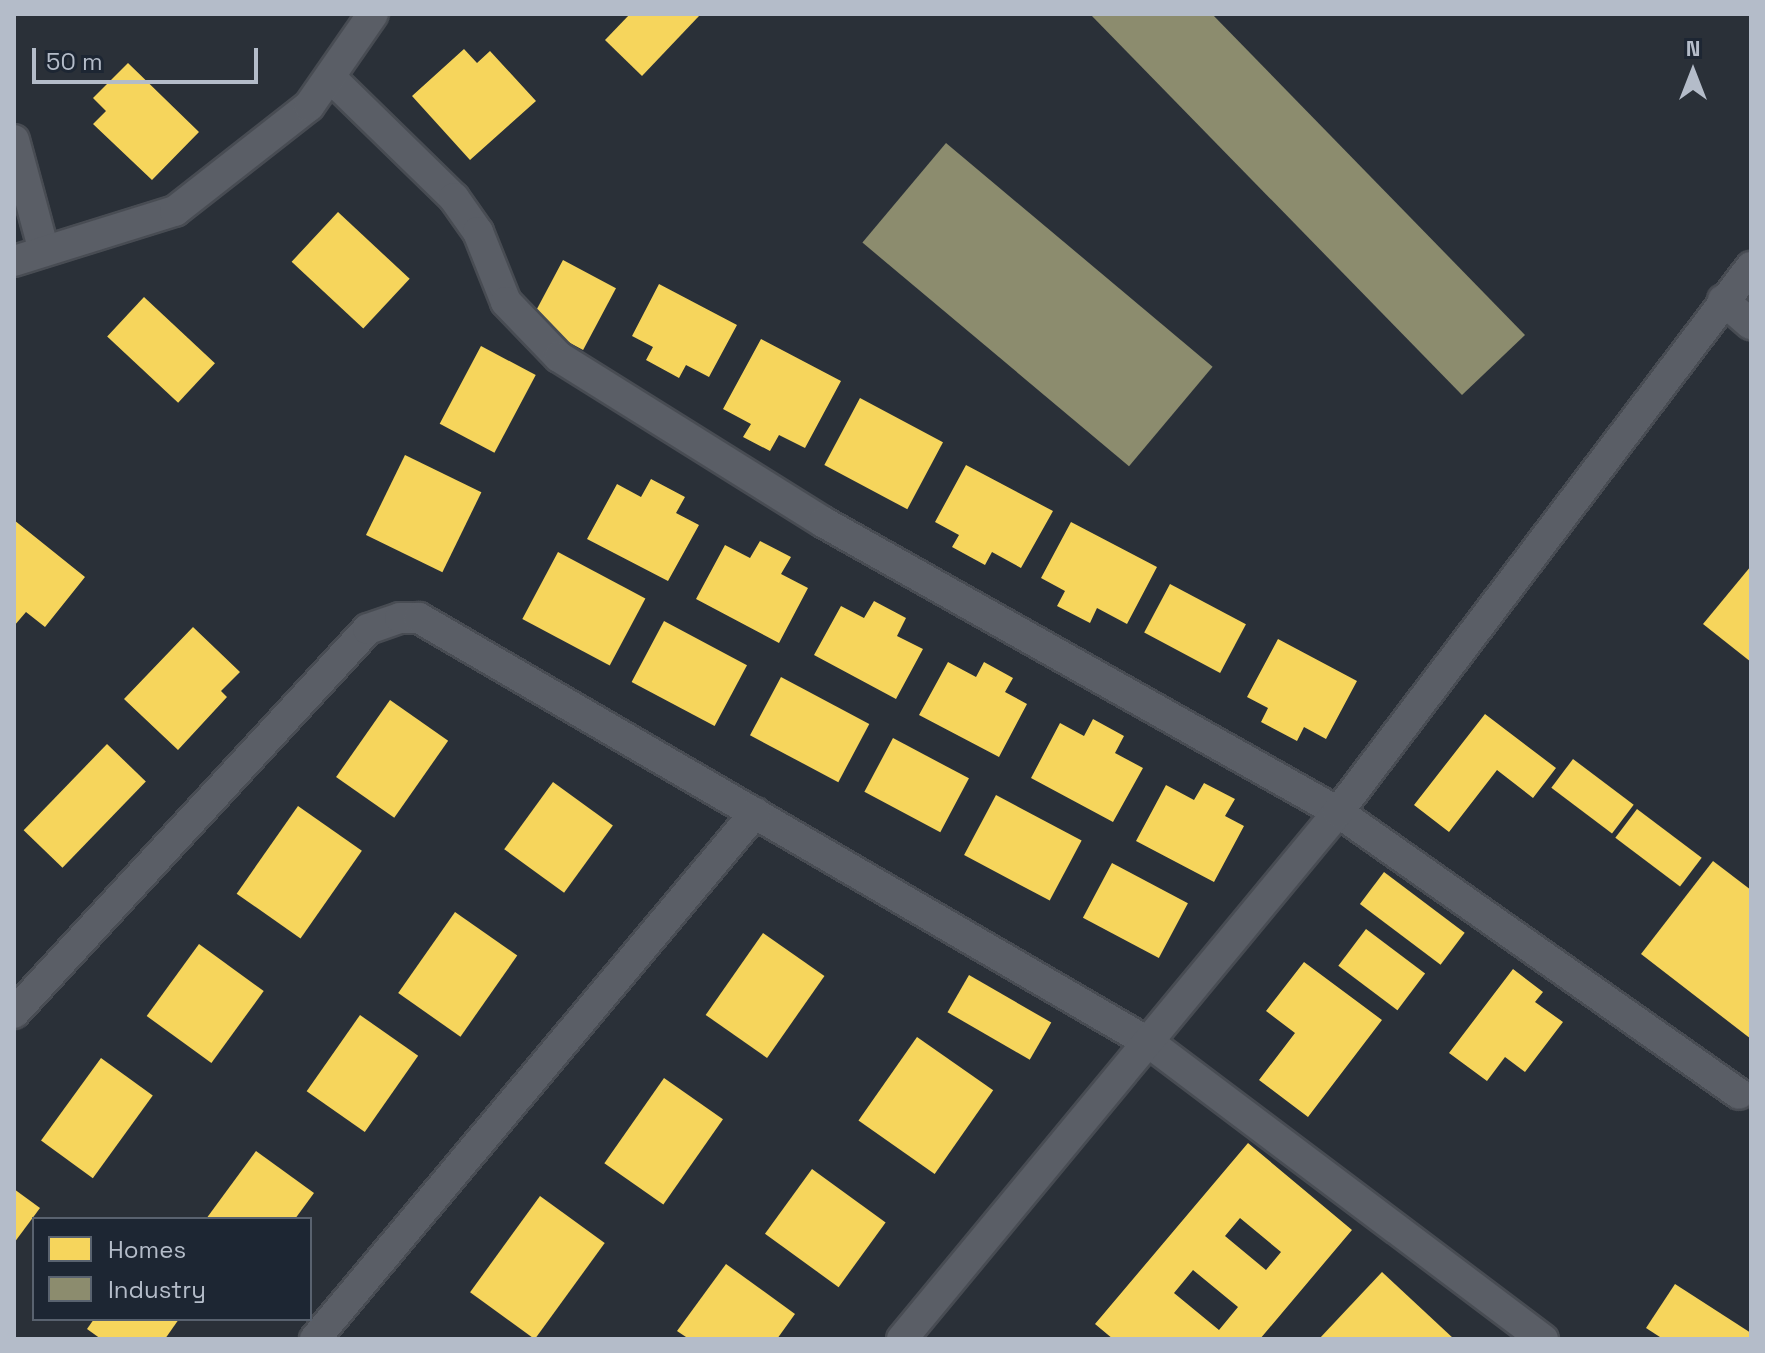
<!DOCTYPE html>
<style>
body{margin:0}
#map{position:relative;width:1765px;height:1353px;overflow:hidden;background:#2a3038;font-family:"Space Grotesk",sans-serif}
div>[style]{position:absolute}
.homes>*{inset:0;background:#f6d55c;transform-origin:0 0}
.industry>*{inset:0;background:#8c8c6e;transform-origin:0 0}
.roads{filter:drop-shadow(2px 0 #484c53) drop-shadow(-2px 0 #484c53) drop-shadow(0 2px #484c53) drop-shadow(0 -2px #484c53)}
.minor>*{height:30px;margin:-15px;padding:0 15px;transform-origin:15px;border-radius:15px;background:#5a5e66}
span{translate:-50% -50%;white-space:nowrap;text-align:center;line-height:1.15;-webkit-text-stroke:8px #1d2633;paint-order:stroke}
.frame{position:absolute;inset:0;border:16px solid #b4bcc9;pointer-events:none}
.legend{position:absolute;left:32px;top:1217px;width:280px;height:104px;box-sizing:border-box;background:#1d2633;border:2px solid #59626f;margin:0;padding:10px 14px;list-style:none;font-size:24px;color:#b4bcc9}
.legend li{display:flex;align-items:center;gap:16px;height:40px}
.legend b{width:40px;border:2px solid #59626f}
.north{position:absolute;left:1653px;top:32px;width:80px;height:80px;-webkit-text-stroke:6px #1d2633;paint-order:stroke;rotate:0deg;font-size:22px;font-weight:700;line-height:32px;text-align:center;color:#b4bcc9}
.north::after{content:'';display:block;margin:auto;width:28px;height:36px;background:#b4bcc9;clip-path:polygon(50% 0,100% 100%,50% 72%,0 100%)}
.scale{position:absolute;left:32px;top:48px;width:226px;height:36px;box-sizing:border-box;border:4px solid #b4bcc9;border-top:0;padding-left:10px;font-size:24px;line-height:28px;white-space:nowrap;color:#b4bcc9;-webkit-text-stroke:6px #1d2633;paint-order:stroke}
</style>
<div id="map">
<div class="homes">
<div style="clip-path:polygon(630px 14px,697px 14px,699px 16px,642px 76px,605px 40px)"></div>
<div style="clip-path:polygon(464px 49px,477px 63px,490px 51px,536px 101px,470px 160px,412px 96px)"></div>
<div style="clip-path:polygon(128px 63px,199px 132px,152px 180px,93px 124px,106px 111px,93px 98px)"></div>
<div style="left:338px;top:212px;width:98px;height:68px;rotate:43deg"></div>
<div style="left:563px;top:260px;width:60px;height:70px;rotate:28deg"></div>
<div style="clip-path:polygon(659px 284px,737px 325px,709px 377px,686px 365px,679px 378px,646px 360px,653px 347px,632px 336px)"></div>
<div style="left:144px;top:297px;width:97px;height:54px;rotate:43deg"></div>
<div style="clip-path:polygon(761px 339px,841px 381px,805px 448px,779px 435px,770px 451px,743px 437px,751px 424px,723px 409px)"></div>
<div style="left:481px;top:346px;width:62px;height:88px;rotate:28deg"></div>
<div style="left:860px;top:398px;width:94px;height:76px;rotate:28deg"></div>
<div style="left:405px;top:455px;width:85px;height:89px;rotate:26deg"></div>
<div style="clip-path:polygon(966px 465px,1053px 511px,1021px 568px,992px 552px,985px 565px,952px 547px,959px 535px,935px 522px)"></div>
<div style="clip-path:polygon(651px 479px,685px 497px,676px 513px,699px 525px,668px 581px,587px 539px,617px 484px,641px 497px)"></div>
<div style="clip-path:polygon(14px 520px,85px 577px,45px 627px,26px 612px,14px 626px)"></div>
<div style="clip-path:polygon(1071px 522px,1157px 567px,1127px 624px,1097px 608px,1090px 623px,1057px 606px,1065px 591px,1041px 578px)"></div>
<div style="clip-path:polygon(760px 541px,791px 557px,781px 574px,808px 588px,779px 643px,696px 599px,725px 545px,750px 558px)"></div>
<div style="left:558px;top:552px;width:99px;height:76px;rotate:28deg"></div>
<div style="clip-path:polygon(1751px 566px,1751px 662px,1703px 624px)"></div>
<div style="left:1170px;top:584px;width:86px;height:55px;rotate:28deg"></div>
<div style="clip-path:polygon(874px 601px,906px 618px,897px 636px,923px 649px,896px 699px,814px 655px,841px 606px,864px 618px)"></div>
<div style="left:664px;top:621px;width:94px;height:69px;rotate:28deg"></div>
<div style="clip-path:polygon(193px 627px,240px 672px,221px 691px,227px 697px,178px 750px,124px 699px)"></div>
<div style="clip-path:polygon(1278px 639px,1357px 681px,1326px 739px,1304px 727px,1297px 741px,1261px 722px,1268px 708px,1247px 697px)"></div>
<div style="clip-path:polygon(948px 662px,976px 677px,984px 662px,1013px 678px,1005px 692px,1027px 704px,999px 757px,919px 715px)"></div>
<div style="left:781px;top:677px;width:100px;height:66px;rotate:28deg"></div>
<div style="left:390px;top:700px;width:71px;height:94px;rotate:35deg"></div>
<div style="clip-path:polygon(1485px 714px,1556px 768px,1533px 798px,1497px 770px,1449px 832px,1414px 805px)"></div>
<div style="clip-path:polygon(1093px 719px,1124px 736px,1115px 753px,1143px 768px,1113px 822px,1031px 778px,1060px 723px,1084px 736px)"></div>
<div style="left:893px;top:738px;width:86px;height:61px;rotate:28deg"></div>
<div style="left:107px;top:744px;width:54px;height:120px;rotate:44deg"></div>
<div style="left:1573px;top:759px;width:76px;height:36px;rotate:37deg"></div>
<div style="left:553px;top:782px;width:74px;height:83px;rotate:36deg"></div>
<div style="clip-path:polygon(1204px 783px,1235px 799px,1225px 816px,1244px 826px,1214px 882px,1136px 841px,1166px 785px,1194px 800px)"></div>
<div style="left:996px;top:795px;width:97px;height:68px;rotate:28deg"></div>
<div style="left:298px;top:806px;width:78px;height:107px;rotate:35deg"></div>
<div style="left:1637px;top:809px;width:81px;height:36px;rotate:37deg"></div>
<div style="clip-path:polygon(1713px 861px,1751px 890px,1751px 1039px,1641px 954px)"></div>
<div style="left:1112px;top:863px;width:86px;height:62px;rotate:28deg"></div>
<div style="left:1384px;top:872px;width:101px;height:40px;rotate:37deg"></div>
<div style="left:455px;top:912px;width:76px;height:99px;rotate:35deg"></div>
<div style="left:1366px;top:929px;width:74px;height:46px;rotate:37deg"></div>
<div style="left:763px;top:933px;width:75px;height:100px;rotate:35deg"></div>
<div style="left:199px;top:944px;width:80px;height:89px;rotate:36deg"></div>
<div style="clip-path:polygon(1304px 962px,1382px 1020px,1308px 1117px,1259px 1080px,1295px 1033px,1266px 1011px)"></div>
<div style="clip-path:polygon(1513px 969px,1543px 992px,1535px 1002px,1563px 1022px,1525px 1072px,1505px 1057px,1487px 1081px,1449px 1053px)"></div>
<div style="left:969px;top:975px;width:95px;height:43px;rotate:30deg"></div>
<div style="left:360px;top:1015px;width:71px;height:93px;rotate:35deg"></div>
<div style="left:917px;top:1037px;width:93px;height:102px;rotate:35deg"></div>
<div style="left:101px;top:1058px;width:64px;height:102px;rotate:36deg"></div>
<div style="left:664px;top:1078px;width:72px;height:104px;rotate:35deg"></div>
<div style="clip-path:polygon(evenodd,1248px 1143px,1352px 1230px,1260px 1339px,1113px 1339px,1095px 1324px,1248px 1143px,1240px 1218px,1281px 1252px,1266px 1270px,1225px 1236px,1240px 1218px,1248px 1143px,1193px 1270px,1238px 1307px,1219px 1330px,1174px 1293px,1193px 1270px)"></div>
<div style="clip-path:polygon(256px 1151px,314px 1193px,295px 1219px,206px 1219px)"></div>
<div style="left:812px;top:1169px;width:91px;height:80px;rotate:36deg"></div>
<div style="clip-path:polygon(14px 1189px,40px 1208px,14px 1243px)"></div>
<div style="left:540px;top:1196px;width:80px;height:119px;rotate:36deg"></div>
<div style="clip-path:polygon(726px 1264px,795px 1314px,777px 1339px,689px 1339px,677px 1331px)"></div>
<div style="clip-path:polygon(1382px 1272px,1454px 1339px,1319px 1339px)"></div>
<div style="clip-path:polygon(1675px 1284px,1751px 1333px,1751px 1339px,1663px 1339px,1646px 1328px)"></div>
<div style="clip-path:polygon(94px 1319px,179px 1319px,165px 1339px,101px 1339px,87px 1329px)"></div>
</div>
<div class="industry">
<div style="clip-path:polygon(1090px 14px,1212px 14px,1525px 335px,1462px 395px)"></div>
<div style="left:946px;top:143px;width:348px;height:130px;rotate:40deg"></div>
</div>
<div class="roads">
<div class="minor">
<div style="left:331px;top:78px;width:172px;rotate:44.3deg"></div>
<div style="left:454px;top:198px;width:42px;rotate:54.8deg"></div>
<div style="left:478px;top:232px;width:75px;rotate:68.2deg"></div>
<div style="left:506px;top:302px;width:76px;rotate:46.1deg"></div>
<div style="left:559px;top:357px;width:311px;rotate:32deg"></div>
<div style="left:823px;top:522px;width:591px;rotate:29.38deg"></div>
<div style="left:1338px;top:812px;width:490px;rotate:35.1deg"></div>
<div style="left:14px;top:140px;width:115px;rotate:74.9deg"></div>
<div style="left:14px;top:261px;width:169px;rotate:-17.3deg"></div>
<div style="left:175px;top:211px;width:170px;rotate:-38.1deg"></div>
<div style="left:309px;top:106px;width:112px;rotate:-55.2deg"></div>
<div style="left:1723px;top:300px;width:37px;rotate:41deg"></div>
<div style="left:14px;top:1013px;width:522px;rotate:-47.33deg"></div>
<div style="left:368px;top:629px;width:34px;rotate:-19deg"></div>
<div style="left:400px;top:618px;width:19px"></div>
<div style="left:419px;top:618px;width:847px;rotate:30.2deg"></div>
<div style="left:1151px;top:1044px;width:491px;rotate:37deg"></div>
<div style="left:315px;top:1339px;width:686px;rotate:-50.09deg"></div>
<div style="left:902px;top:1339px;width:684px;rotate:-50.4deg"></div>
<div style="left:1338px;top:812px;width:684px;rotate:-52.85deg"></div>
</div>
</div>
<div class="frame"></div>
<ul class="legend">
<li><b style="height:22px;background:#f6d55c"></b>Homes</li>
<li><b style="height:22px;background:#8c8c6e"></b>Industry</li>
</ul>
<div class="north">N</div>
<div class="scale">50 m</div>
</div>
